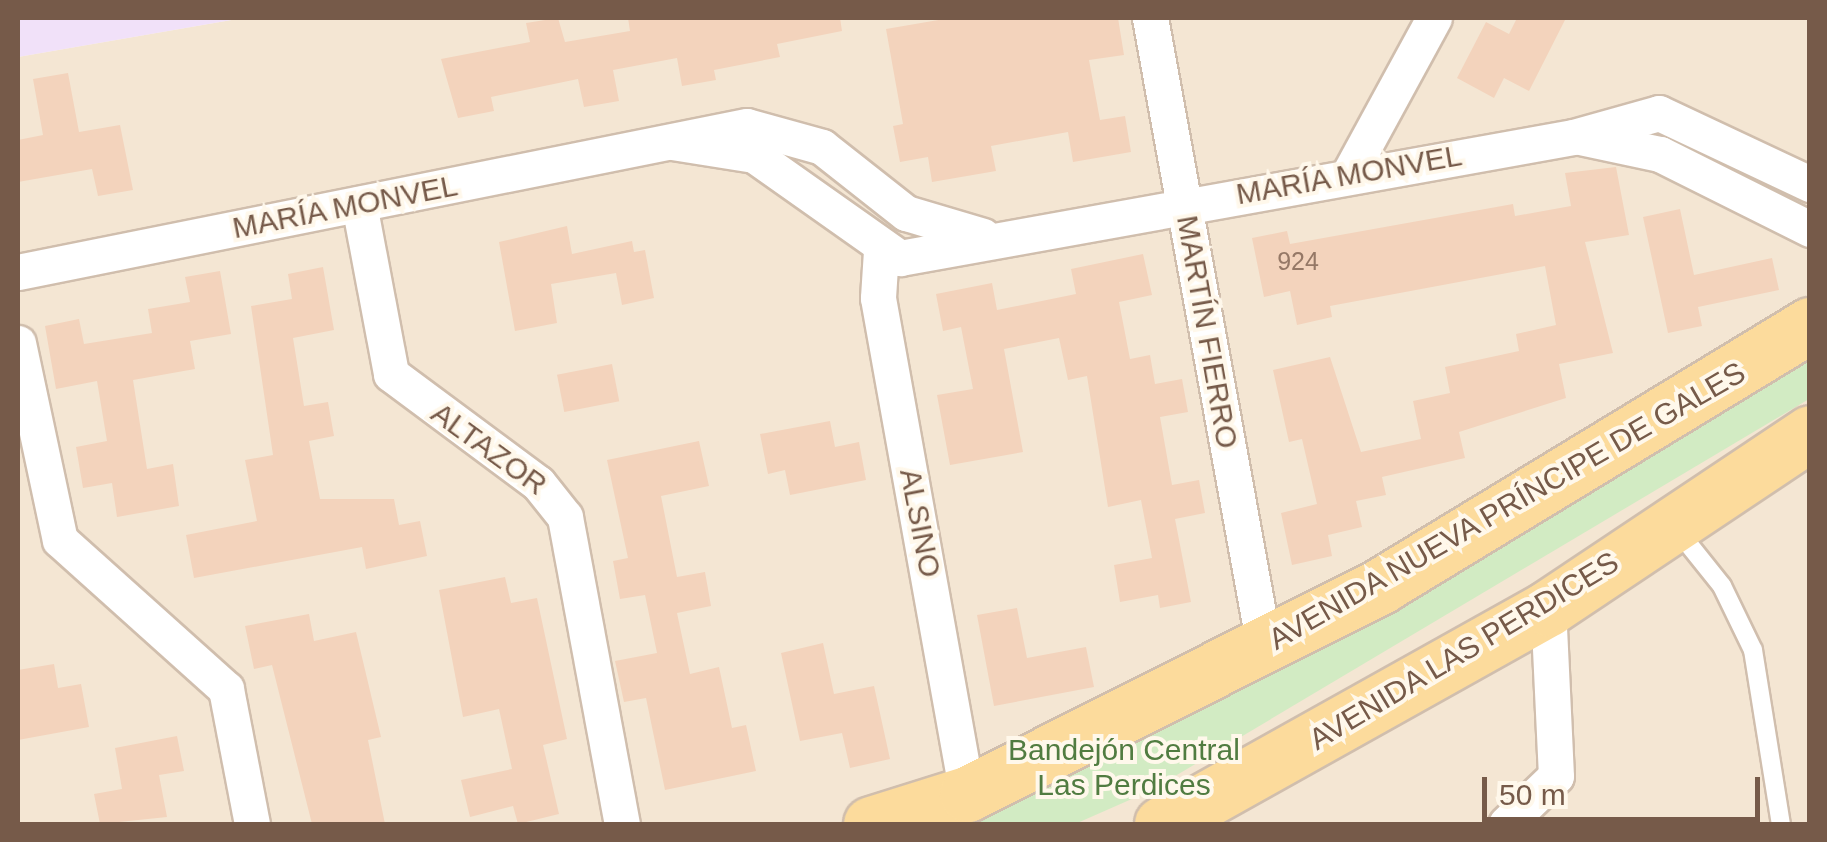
<!DOCTYPE html>
<meta charset="utf-8">
<style>
body{margin:0}
#map{position:relative;width:1827px;height:842px;overflow:hidden;background:#fdf4e5;font-family:Arial,sans-serif}
div>[style]{position:absolute}
.residential>*{inset:0;background:#f4e6d3}
.education>*{inset:0;background:#f1e1f9}
.green>*{inset:0;background:#d2ebc3}
.building>*{inset:0;background:#f3d3bc;transform-origin:0 0}
.roads{filter:drop-shadow(2px 0 #d0bead) drop-shadow(-2px 0 #d0bead) drop-shadow(0 2px #d0bead) drop-shadow(0 -2px #d0bead)}
.service>*{height:18px;margin:-9px;padding:0 9px;transform-origin:9px;border-radius:9px;background:#fff}
.minor>*{height:35px;margin:-17.5px;padding:0 17.5px;transform-origin:17.5px;border-radius:17.5px;background:#fff}
.primary>*{height:55px;margin:-27.5px;padding:0 27.5px;transform-origin:27.5px;border-radius:27.5px;background:#fcdb9c}
span{translate:-50% -50%;white-space:nowrap;text-align:center;line-height:1.15;-webkit-text-stroke:8px #fff8eb;paint-order:stroke}
.number-label{font-size:25px;color:#957866}
.number-label span{-webkit-text-stroke-width:0}
.street-label{font-size:30px;color:#765a49}
.park-label{font-size:30px;color:#517c41}
.frame{position:absolute;inset:0;border:20px solid #765a49;pointer-events:none}
.scale{position:absolute;left:1482px;top:777px;width:278px;height:45px;box-sizing:border-box;border:5px solid #765a49;border-top:0;padding-left:12px;font-size:30px;line-height:35px;white-space:nowrap;color:#765a49;-webkit-text-stroke:8px #fff8eb;paint-order:stroke}
</style>
<div id="map">
<div class="residential">
<div style="clip-path:polygon(243px 18px,1809px 18px,1809px 824px,18px 824px,18px 57px)"></div>
</div>
<div class="education">
<div style="clip-path:polygon(18px 18px,243px 18px,18px 57px)"></div>
</div>
<div class="green">
<div style="clip-path:polygon(1809px 336px,1809px 399px,1150px 791px,1075px 824px,930px 824px)"></div>
</div>
<div class="building">
<div style="clip-path:polygon(558px 18px,565px 42px,630px 31px,628px 18px,840px 18px,842px 31px,777px 44px,780px 57px,714px 70px,716px 80px,682px 86px,677px 58px,613px 70px,619px 101px,584px 107px,578px 79px,491px 97px,494px 111px,458px 118px,441px 59px,530px 42px,526px 23px)"></div>
<div style="clip-path:polygon(950px 18px,1118px 18px,1124px 55px,1089px 60px,1100px 120px,1125px 116px,1131px 152px,1073px 162px,1068px 132px,991px 146px,996px 171px,932px 182px,928px 157px,900px 162px,893px 126px,903px 124px,886px 29px)"></div>
<div style="clip-path:polygon(1517px 18px,1566px 18px,1529px 91px,1504px 78px,1494px 98px,1457px 78px,1486px 22px,1509px 34px)"></div>
<div style="clip-path:polygon(68px 73px,79px 132px,120px 125px,133px 190px,98px 196px,92px 169px,18px 182px,18px 140px,43px 135px,33px 79px)"></div>
<div style="clip-path:polygon(1616px 167px,1629px 235px,1585px 242px,1613px 353px,1559px 364px,1566px 398px,1459px 432px,1465px 458px,1382px 477px,1386px 495px,1356px 501px,1362px 527px,1328px 535px,1332px 556px,1292px 565px,1281px 513px,1317px 504px,1302px 439px,1289px 442px,1273px 370px,1330px 357px,1361px 452px,1421px 439px,1413px 401px,1450px 393px,1445px 367px,1519px 351px,1516px 334px,1556px 325px,1545px 266px,1330px 306px,1332px 317px,1297px 325px,1290px 291px,1264px 297px,1252px 238px,1287px 231px,1290px 244px,1513px 204px,1515px 216px,1571px 206px,1565px 173px)"></div>
<div style="clip-path:polygon(1680px 209px,1694px 275px,1772px 258px,1779px 290px,1698px 307px,1702px 326px,1668px 333px,1643px 217px)"></div>
<div style="clip-path:polygon(567px 226px,572px 254px,632px 241px,634px 252px,645px 250px,654px 298px,622px 305px,616px 273px,551px 284px,557px 323px,515px 331px,499px 242px)"></div>
<div style="clip-path:polygon(1143px 254px,1152px 295px,1119px 302px,1130px 359px,1150px 355px,1155px 384px,1182px 379px,1188px 412px,1160px 417px,1172px 485px,1199px 480px,1205px 513px,1175px 519px,1191px 602px,1160px 608px,1158px 595px,1120px 602px,1114px 565px,1152px 558px,1141px 500px,1108px 507px,1087px 376px,1068px 380px,1059px 338px,1004px 349px,1023px 452px,950px 465px,937px 395px,973px 389px,961px 327px,943px 331px,936px 294px,992px 283px,997px 310px,1076px 294px,1071px 269px)"></div>
<div style="clip-path:polygon(323px 267px,334px 330px,293px 338px,304px 406px,328px 402px,334px 436px,309px 441px,320px 499px,394px 499px,399px 525px,420px 521px,427px 556px,366px 569px,362px 547px,194px 578px,186px 535px,257px 521px,245px 460px,273px 455px,251px 306px,292px 299px,288px 274px)"></div>
<div style="clip-path:polygon(220px 271px,231px 334px,190px 341px,195px 369px,133px 380px,147px 469px,173px 464px,179px 506px,117px 517px,112px 483px,83px 488px,76px 447px,107px 441px,97px 381px,56px 389px,45px 326px,79px 319px,84px 344px,152px 333px,148px 309px,190px 302px,185px 277px)"></div>
<div style="left:612px;top:364px;width:38px;height:56px;rotate:79deg"></div>
<div style="clip-path:polygon(830px 421px,835px 447px,859px 442px,866px 480px,790px 495px,785px 470px,768px 474px,760px 434px)"></div>
<div style="clip-path:polygon(699px 441px,709px 486px,661px 496px,677px 577px,705px 572px,711px 606px,677px 613px,690px 674px,719px 667px,732px 728px,746px 725px,756px 771px,665px 790px,646px 698px,624px 702px,615px 661px,657px 653px,645px 595px,620px 599px,613px 561px,628px 558px,607px 460px)"></div>
<div style="clip-path:polygon(505px 577px,511px 603px,537px 598px,567px 739px,543px 745px,559px 814px,518px 824px,513px 806px,470px 817px,461px 780px,512px 769px,499px 709px,463px 717px,439px 590px)"></div>
<div style="clip-path:polygon(1017px 608px,1027px 658px,1086px 647px,1094px 687px,994px 706px,977px 615px)"></div>
<div style="clip-path:polygon(309px 614px,314px 641px,356px 632px,381px 737px,368px 740px,385px 824px,312px 824px,272px 665px,254px 669px,245px 626px)"></div>
<div style="clip-path:polygon(823px 643px,834px 694px,874px 686px,890px 759px,850px 768px,842px 733px,800px 741px,781px 653px)"></div>
<div style="clip-path:polygon(54px 664px,58px 688px,81px 684px,89px 727px,18px 740px,18px 670px)"></div>
<div style="clip-path:polygon(177px 736px,184px 771px,159px 775px,167px 817px,100px 824px,94px 794px,122px 789px,115px 748px)"></div>
</div>
<div class="roads">
<div class="service">
<div style="left:1678px;top:531px;width:70px;rotate:51.3deg"></div>
<div style="left:1722px;top:586px;width:71px;rotate:64.2deg"></div>
<div style="left:1753px;top:650px;width:176px;rotate:80.9deg"></div>
</div>
<div class="minor">
<div style="left:1150px;top:18px;width:638px;rotate:79.71deg"></div>
<div style="left:1584px;top:138px;width:78px;rotate:11.9deg"></div>
<div style="left:1660px;top:154px;width:168px;rotate:26.6deg"></div>
<div style="left:672px;top:142px;width:83px;rotate:9deg"></div>
<div style="left:754px;top:155px;width:179px;rotate:35.2deg"></div>
<div style="left:900px;top:258px;width:684px;rotate:-10.19deg"></div>
<div style="left:1573px;top:137px;width:89px;rotate:-15.6deg"></div>
<div style="left:1659px;top:113px;width:167px;rotate:25.2deg"></div>
<div style="left:1350px;top:172px;width:175px;rotate:-61.4deg"></div>
<div style="left:359px;top:204px;width:173px;rotate:79.3deg"></div>
<div style="left:391px;top:374px;width:183px;rotate:36.6deg"></div>
<div style="left:538px;top:483px;width:43px;rotate:51.5deg"></div>
<div style="left:565px;top:517px;width:312px;rotate:79.5deg"></div>
<div style="left:881px;top:251px;width:47px;rotate:93.7deg"></div>
<div style="left:878px;top:298px;width:504px;rotate:79.83deg"></div>
<div style="left:18px;top:272px;width:743px;rotate:-11.33deg"></div>
<div style="left:747px;top:126px;width:78px;rotate:15.6deg"></div>
<div style="left:822px;top:147px;width:107px;rotate:38.2deg"></div>
<div style="left:906px;top:213px;width:80px;rotate:16.6deg"></div>
<div style="left:18px;top:343px;width:201px;rotate:78deg"></div>
<div style="left:60px;top:540px;width:223px;rotate:41.9deg"></div>
<div style="left:226px;top:689px;width:137px;rotate:79.1deg"></div>
<div style="left:1506px;top:824px;width:69px;rotate:-43.8deg"></div>
<div style="left:1556px;top:776px;width:168px;rotate:-92.7deg"></div>
</div>
<div class="primary">
<div style="left:871px;top:824px;width:101px;rotate:-17.4deg"></div>
<div style="left:967px;top:794px;width:465px;rotate:-26.7deg"></div>
<div style="left:1382px;top:585px;width:501px;rotate:-31.28deg"></div>
<div style="left:1162px;top:824px;width:442px;rotate:-29.2deg"></div>
<div style="left:1548px;top:608px;width:315px;rotate:-33.7deg"></div>
</div>
</div>
<div class="number-label">
<span style="left:1298px;top:261px">924</span>
</div>
<div class="street-label">
<span style="left:1349px;top:175px;rotate:-10deg">MARÍA MONVEL</span>
<span style="left:345px;top:207px;rotate:-11deg">MARÍA MONVEL</span>
<span style="left:1207px;top:332px;rotate:80deg">MARTÍN FIERRO</span>
<span style="left:489px;top:449px;rotate:36deg">ALTAZOR</span>
<span style="left:1507px;top:506px;rotate:-30deg">AVENIDA NUEVA PRÍNCIPE DE GALES</span>
<span style="left:920px;top:523px;rotate:79deg">ALSINO</span>
<span style="left:1464px;top:651px;rotate:-31deg">AVENIDA LAS PERDICES</span>
</div>
<div class="park-label">
<span style="left:1124px;top:767px">Bandejón Central<br>Las Perdices</span>
</div>
<div class="frame"></div>
<div class="scale">50 m</div>
</div>
